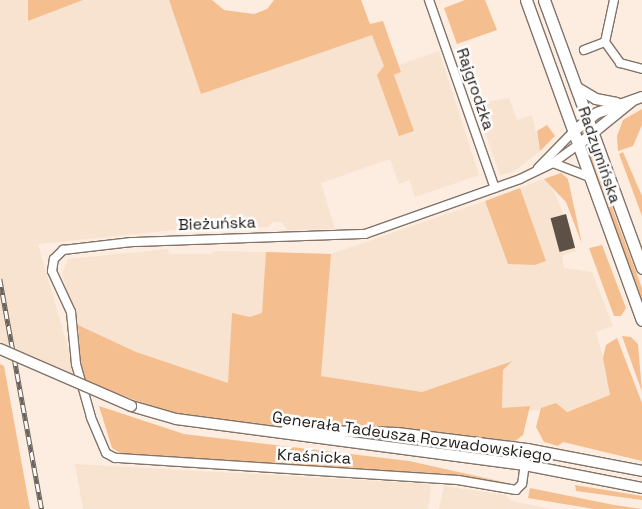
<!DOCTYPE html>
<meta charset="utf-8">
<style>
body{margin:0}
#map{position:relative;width:642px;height:509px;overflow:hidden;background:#fcede0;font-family:"Space Grotesk",sans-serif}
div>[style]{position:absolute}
.built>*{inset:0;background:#f8e2d0}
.green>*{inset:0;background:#f5be8f}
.building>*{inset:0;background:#5d5046;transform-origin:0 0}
.roads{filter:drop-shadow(1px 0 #817368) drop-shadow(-1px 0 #817368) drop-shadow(0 1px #817368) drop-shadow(0 -1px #817368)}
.minor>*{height:8px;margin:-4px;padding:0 4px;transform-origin:4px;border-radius:4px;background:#fff}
.tertiary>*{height:10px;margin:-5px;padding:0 5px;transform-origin:5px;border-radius:5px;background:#fff}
.secondary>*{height:11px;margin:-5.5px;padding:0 5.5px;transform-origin:5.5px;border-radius:5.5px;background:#fff}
.rail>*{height:4.5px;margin-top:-2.25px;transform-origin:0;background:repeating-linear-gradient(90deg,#fdfdfd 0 8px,#6c645c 0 16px);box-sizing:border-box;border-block:1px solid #6c645c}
.bridges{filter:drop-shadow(1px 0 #817368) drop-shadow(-1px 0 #817368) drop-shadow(0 1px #817368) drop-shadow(0 -1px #817368)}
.tertiary-bridge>*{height:10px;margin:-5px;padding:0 5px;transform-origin:5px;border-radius:5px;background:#fff}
span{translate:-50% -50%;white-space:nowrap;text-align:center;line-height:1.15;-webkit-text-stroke:5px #fdfdfd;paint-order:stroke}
.street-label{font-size:16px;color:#211c18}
</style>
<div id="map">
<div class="built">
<div style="clip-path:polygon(0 0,28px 0,28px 21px,83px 0,169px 0,201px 94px,372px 34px,414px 131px,394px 75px,401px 72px,399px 65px,439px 51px,479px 175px,415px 197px,409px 180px,399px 184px,390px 159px,321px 183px,335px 229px,287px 230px,282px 222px,272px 222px,269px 227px,174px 230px,38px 244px,77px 379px,0 343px)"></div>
<div style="clip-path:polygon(509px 98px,517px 120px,532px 115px,540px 151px,513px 172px,500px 175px,475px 104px)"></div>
<div style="clip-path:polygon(544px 179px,550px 182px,574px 240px,576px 251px,562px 256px,564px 268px,592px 272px,613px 326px,596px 332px,614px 397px,564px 412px,502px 408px,503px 370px,510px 361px,422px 392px,321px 376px,228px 383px,136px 352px,78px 325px,62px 274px,68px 259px,168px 249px,169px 254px,212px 254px,213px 251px,331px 254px,485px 201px,508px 264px,535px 265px,546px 261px,520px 188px)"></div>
<div style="clip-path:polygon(75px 464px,429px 484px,431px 489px,428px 509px,83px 509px)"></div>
<div style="clip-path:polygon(444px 486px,505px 495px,512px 501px,552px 509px,439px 509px)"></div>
</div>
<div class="green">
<div style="clip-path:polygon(28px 0,83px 0,28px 21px)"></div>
<div style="clip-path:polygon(169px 0,212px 0,224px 10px,254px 14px,267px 9px,274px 0,361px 0,370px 24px,383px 21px,401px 72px,394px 75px,414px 131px,399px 136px,377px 75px,384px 66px,372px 35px,201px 94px)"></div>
<div style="clip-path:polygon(465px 0,485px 0,497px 30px,457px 44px,444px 8px)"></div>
<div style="clip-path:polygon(642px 109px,642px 125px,633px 146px,618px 151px,617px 136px,623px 120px)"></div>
<div style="clip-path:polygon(547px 125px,555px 136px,540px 151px,537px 131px)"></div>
<div style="clip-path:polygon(623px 152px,642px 196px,642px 216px,619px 154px)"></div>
<div style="clip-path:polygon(593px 156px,642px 288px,642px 301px,589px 157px)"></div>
<div style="clip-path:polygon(561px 173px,568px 179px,582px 244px,566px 202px,544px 179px)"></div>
<div style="clip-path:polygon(520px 188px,546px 261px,535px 265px,508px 264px,485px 201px)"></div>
<div style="clip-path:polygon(602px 245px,626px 308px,621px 316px,614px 316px,589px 248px)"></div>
<div style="clip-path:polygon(266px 252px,331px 254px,321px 376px,422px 392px,512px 361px,503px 370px,502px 408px,530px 406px,523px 435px,514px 442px,376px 427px,263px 426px,212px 422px,164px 411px,82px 380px,78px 325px,136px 352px,228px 383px,232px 313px,250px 317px,262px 313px)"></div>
<div style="clip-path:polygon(622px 336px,631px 337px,638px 344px,642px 392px)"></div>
<div style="clip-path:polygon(617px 338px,642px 403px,642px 461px,563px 442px,558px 446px,544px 442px,536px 427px,541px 408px,556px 403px,567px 412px,610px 395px,603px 358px,606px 345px)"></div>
<div style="clip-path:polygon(0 364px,4px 366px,30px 509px,0 509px)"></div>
<div style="clip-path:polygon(99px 406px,184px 434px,409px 461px,512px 484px,448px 474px,126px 457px,112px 448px)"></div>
<div style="clip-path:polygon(330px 435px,370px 437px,510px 454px,403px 446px)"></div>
<div style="clip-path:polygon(575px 485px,642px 496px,642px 500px,576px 491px)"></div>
<div style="clip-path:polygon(530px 488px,614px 505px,642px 509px,594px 509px,528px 498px)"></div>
</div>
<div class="building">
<div style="left:566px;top:214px;width:35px;height:16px;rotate:75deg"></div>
</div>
<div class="roads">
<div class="minor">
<div style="left:429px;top:0;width:199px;rotate:70.7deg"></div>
<div style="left:614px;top:0;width:43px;rotate:102.1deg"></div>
<div style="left:605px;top:42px;width:26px;rotate:54deg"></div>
<div style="left:620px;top:63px;width:23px;rotate:15deg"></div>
<div style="left:584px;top:50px;width:22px;rotate:-21deg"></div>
<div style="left:553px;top:163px;width:39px;rotate:21deg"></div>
<div style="left:538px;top:168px;width:52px;rotate:-45.8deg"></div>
<div style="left:527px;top:449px;width:35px;rotate:98deg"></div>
<div style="left:522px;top:484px;width:8px;rotate:135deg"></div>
<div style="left:516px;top:490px;width:59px;rotate:-170.2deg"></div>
<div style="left:458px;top:480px;width:344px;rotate:-176.3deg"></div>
<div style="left:115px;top:458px;width:10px;rotate:-151deg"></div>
<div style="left:106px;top:453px;width:39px;rotate:-113deg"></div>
<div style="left:91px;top:417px;width:55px;rotate:-105.8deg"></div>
<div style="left:76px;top:364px;width:52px;rotate:-95.5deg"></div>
<div style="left:71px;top:312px;width:45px;rotate:-114.9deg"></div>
<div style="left:52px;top:271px;width:12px;rotate:-81deg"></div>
<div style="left:54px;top:259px;width:13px;rotate:-45deg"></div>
<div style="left:63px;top:250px;width:69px;rotate:-6.6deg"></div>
<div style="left:132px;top:242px;width:233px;rotate:-2deg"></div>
<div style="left:365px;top:234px;width:164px;rotate:-19.5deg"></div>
<div style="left:520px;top:179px;width:37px;rotate:-26deg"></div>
<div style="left:553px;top:163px;width:31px;rotate:-36deg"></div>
</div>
<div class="tertiary">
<div style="left:576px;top:87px;width:23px;rotate:31deg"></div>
<div style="left:596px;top:99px;width:21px;rotate:11deg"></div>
<div style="left:574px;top:131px;width:29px;rotate:-38deg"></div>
<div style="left:597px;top:113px;width:48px;rotate:-19.6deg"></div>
<div style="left:578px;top:145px;width:70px;rotate:-39.2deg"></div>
<div style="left:131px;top:406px;width:47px;rotate:16.1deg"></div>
<div style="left:176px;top:419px;width:352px;rotate:7.5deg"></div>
<div style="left:525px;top:465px;width:119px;rotate:11.1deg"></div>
<div style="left:286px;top:430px;width:111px;rotate:1.5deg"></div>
<div style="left:397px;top:433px;width:131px;rotate:7deg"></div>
<div style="left:527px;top:449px;width:117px;rotate:10.8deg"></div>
</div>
<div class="secondary">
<div style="left:526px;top:0;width:340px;rotate:70.1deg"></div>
<div style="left:544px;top:0;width:285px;rotate:69.9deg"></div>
</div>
</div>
<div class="rail">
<div style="left:0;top:279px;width:234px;rotate:79.7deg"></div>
</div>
<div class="bridges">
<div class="tertiary-bridge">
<div style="left:0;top:349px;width:143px;rotate:23.5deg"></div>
</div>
</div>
<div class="street-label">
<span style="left:475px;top:89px;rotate:71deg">Rajgrodzka</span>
<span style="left:599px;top:155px;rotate:71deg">Radzymińska</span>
<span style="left:217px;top:224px;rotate:-2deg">Bieżuńska</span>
<span style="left:412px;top:437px;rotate:8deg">Generała Tadeusza Rozwadowskiego</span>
<span style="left:314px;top:457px;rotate:3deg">Kraśnicka</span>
</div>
</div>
